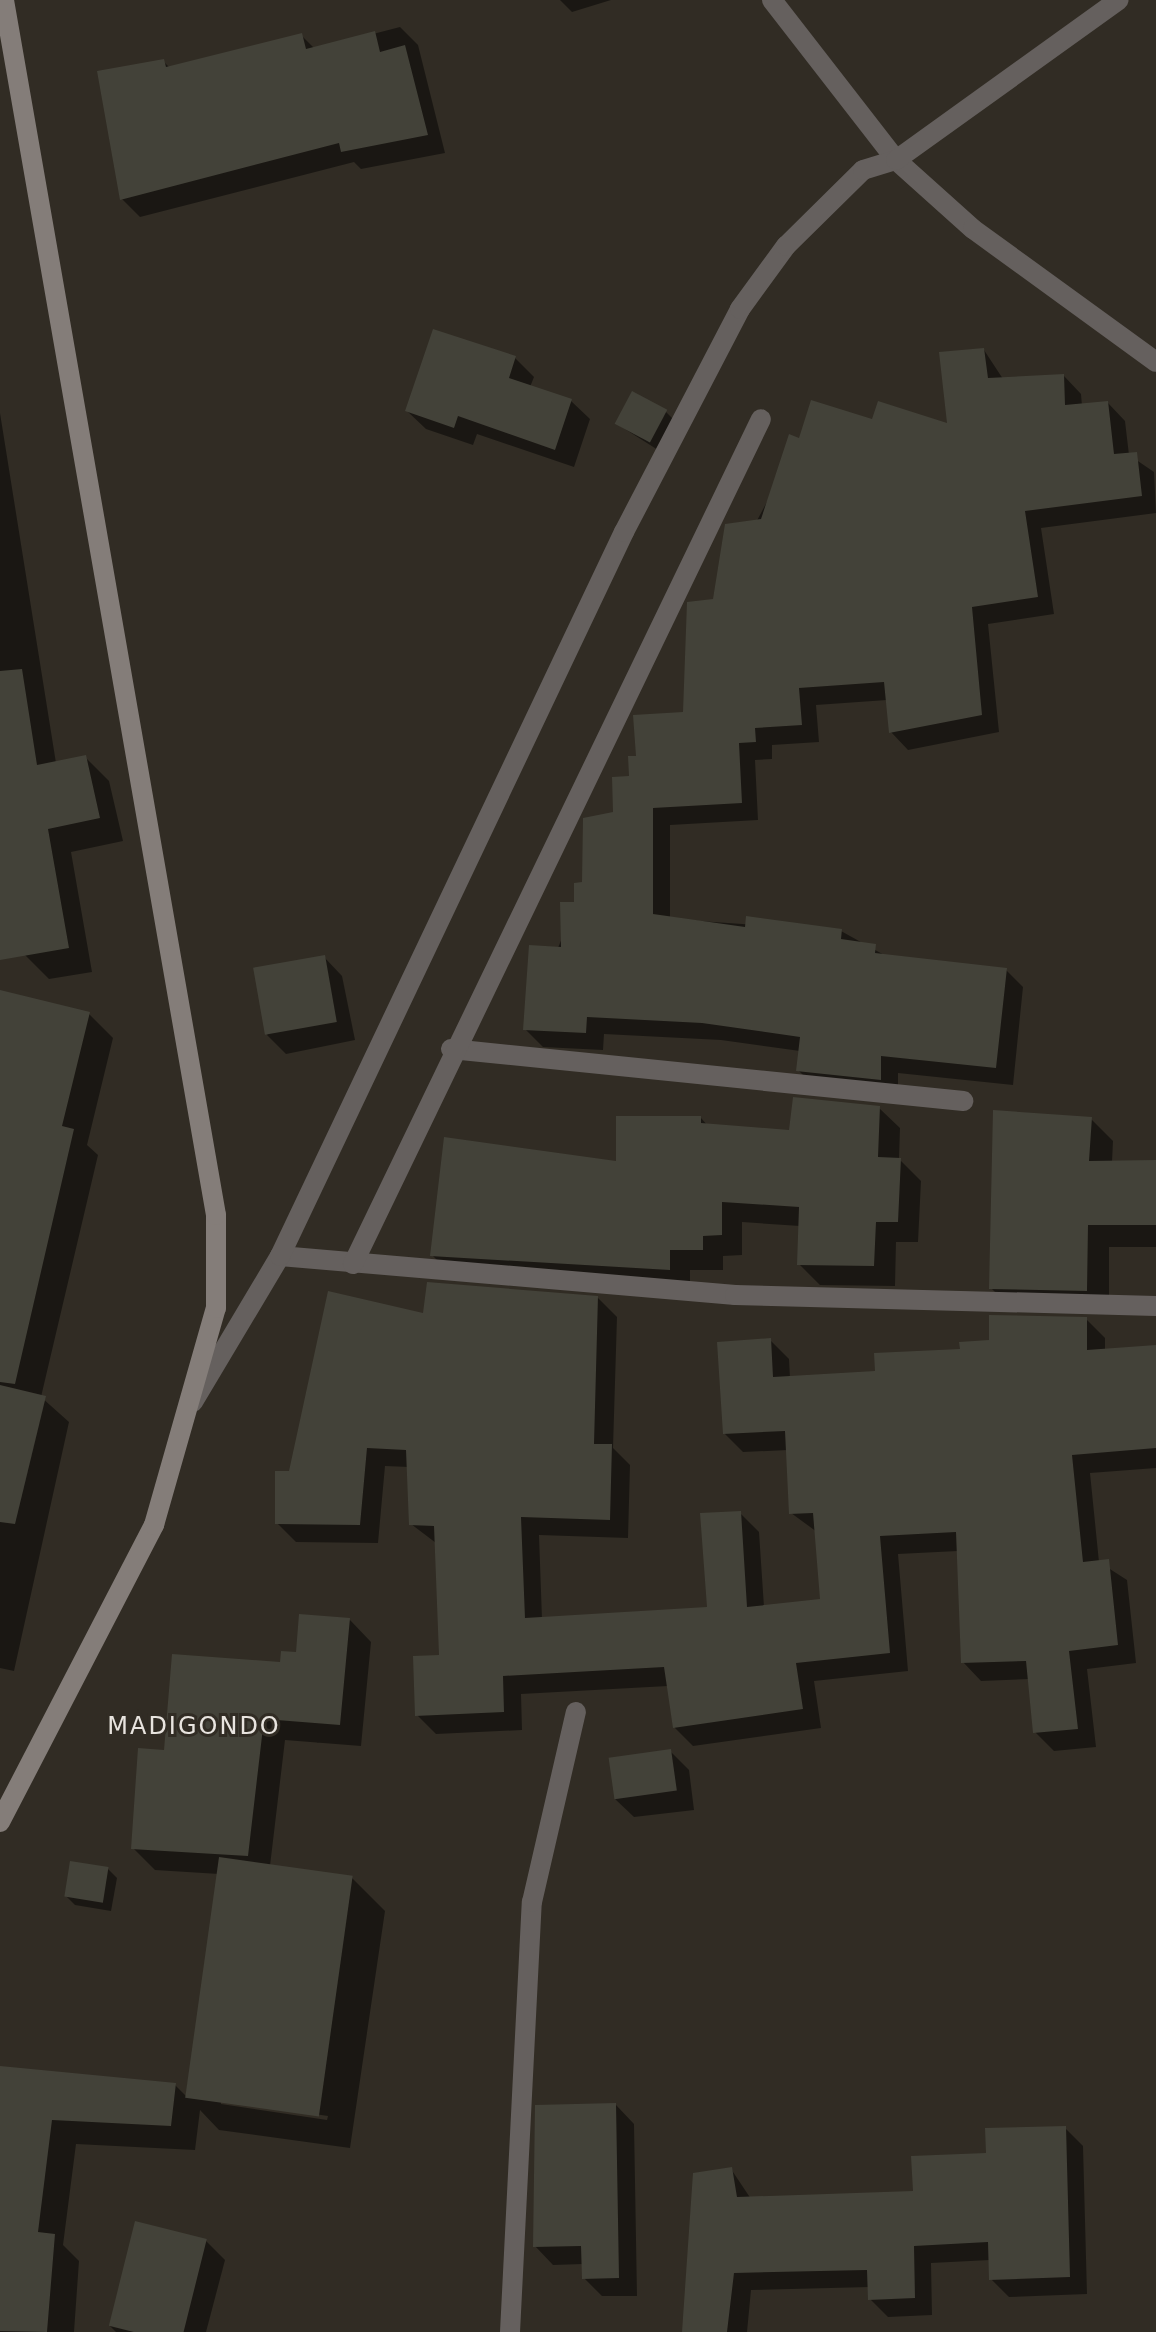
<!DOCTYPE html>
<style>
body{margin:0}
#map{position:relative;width:1156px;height:2332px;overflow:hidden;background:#312c24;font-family:"DejaVu Sans",sans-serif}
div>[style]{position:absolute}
.shadow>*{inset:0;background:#0007}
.building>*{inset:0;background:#434239;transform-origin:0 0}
.minor>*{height:20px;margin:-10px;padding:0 10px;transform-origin:10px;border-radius:10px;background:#65605e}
.secondary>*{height:20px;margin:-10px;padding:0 10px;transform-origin:10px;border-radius:10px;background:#847d79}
span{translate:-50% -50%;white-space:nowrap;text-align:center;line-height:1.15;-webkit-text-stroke:6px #312c24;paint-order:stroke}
.quarter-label{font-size:24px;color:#e8e4df;letter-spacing:2px}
</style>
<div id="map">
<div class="shadow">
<div style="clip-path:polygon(560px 0,611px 0,572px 12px)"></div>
<div style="clip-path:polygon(400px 27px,418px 45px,445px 153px,361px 169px,354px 162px,140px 217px,122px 199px,163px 61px,170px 68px,301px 35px,315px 49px)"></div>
<div style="clip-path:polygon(984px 350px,1003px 379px,1064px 376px,1081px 394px,1082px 406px,1108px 403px,1125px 421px,1129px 455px,1154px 472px,1156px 513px,1041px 528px,1054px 614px,988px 624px,999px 732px,908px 750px,891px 732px,887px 700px,816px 705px,819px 742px,772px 745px,772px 759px,755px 760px,758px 820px,670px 825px,670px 919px,841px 931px,886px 956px,1006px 970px,1023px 987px,1013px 1085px,898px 1073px,898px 1096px,816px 1088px,798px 1070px,800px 1051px,721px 1040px,604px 1034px,603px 1050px,543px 1047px,525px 1029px,584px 884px,638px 758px,685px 714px,714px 601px,800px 440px,873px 421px,949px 425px)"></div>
<div style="clip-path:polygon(515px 358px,534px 377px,530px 387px,571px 401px,590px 419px,574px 467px,477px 434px,473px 445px,426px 429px,407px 411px)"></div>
<div style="clip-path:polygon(666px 412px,675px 421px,658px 450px,617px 424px)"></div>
<div style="clip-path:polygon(0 413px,56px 763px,85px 757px,109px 781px,123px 841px,71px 852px,92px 972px,49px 979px,25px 955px,0 793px)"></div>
<div style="clip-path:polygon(324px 957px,342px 976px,355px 1040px,286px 1054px,267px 1035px)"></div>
<div style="clip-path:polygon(0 998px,89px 1014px,113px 1038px,87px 1145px,98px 1155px,41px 1397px,69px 1422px,14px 1671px,0 1668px)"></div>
<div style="clip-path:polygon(879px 1108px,900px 1128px,899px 1159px,921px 1181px,918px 1242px,896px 1242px,895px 1286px,820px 1285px,799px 1264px,800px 1226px,742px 1222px,742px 1255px,723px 1256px,723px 1270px,690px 1270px,690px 1290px,453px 1276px,432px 1255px,701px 1118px,708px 1126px,790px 1132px)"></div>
<div style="clip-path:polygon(1091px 1119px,1113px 1141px,1112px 1162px,1156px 1162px,1156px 1247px,1109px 1247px,1109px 1313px,1013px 1310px,991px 1288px)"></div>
<div style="clip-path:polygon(598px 1298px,617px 1317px,613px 1448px,630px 1465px,628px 1538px,539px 1535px,542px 1619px,709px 1609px,740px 1513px,759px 1532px,764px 1607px,823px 1601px,817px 1532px,791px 1513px,788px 1450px,743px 1452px,724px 1433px,770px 1340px,789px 1359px,790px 1378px,877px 1373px,1086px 1319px,1105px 1338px,1105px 1351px,1156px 1347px,1156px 1468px,1090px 1473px,1099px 1562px,1127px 1580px,1136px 1663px,1087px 1669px,1096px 1747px,1054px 1751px,1035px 1732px,1030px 1679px,981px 1681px,963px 1662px,958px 1551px,898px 1554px,908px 1671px,814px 1681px,821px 1728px,693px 1746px,675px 1728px,668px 1686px,521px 1694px,522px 1730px,436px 1734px,417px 1715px,441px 1657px,436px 1543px,411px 1524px,409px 1467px,385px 1466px,378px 1543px,296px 1542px,277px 1523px,290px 1473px,425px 1315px)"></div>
<div style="clip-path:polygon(evenodd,350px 1620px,371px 1642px,361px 1746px,285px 1740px,270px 1866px,352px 1878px,385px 1911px,350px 2148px,219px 2130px,200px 2110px,195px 2150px,76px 2144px,63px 2245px,79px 2261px,74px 2332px,0 2332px,0 2068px,175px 2085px,186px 2096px,219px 1874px,155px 1870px,133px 1848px,166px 1752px,350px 1620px,221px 2100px,328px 2116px,327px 2120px,221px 2104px,221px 2100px)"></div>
<div style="clip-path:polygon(670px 1751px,689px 1770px,694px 1810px,634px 1817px,615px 1799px)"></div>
<div style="clip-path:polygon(108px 1869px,117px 1878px,111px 1911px,75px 1905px,66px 1896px)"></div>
<div style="clip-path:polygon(616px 2105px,634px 2124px,637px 2296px,602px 2296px,584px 2278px,583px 2264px,553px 2265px,535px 2246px)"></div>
<div style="clip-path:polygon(1065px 2128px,1083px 2146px,1087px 2294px,1009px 2297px,991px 2279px,990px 2260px,931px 2263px,932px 2315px,888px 2317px,870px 2299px,870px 2287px,751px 2290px,747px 2332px,684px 2332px,731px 2169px,751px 2199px,915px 2193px,988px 2154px)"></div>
<div style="clip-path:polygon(206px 2241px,225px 2260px,206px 2332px,116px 2332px,110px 2326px)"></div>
</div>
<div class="building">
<div style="clip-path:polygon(375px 31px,380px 52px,405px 45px,428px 135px,341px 152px,339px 143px,120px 200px,97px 71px,164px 59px,166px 67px,302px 33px,306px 49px)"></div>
<div style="clip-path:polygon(433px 329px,516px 356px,509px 378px,572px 399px,555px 450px,458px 416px,454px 428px,405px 411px)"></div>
<div style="clip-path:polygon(984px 348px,988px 378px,1064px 374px,1065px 405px,1108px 401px,1114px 454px,1137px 452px,1142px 496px,1025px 511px,1038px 597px,972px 607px,982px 715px,889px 733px,884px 682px,799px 688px,802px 725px,755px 728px,756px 742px,739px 743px,742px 803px,653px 808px,653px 914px,745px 927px,746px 916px,842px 929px,841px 939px,876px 944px,875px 953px,1007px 968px,996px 1068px,881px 1056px,881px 1080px,796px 1071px,800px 1037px,702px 1023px,587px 1017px,586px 1033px,523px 1030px,529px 945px,561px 947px,560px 902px,574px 902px,574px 883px,582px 882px,583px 818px,613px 812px,612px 777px,629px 776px,628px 756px,636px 756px,633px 715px,683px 712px,687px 602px,713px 599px,725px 524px,761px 519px,789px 434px,799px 438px,811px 400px,872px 419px,878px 401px,947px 423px,939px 352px)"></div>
<div style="left:632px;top:391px;width:40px;height:37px;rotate:28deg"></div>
<div style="clip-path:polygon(22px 669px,37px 765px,86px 755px,100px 818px,48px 829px,69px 948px,0 960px,0 671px)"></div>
<div style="left:325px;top:955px;width:68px;height:73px;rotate:80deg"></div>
<div style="clip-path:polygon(0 990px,90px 1012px,62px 1126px,74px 1129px,15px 1384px,0 1382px)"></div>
<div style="clip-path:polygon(793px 1097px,880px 1106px,878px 1157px,901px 1158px,898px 1222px,876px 1222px,874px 1266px,797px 1265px,799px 1207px,722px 1202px,722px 1235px,703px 1236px,703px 1250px,670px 1250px,670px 1270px,430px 1256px,444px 1137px,616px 1161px,616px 1116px,701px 1116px,701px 1123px,789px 1130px)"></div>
<div style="clip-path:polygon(993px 1110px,1092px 1117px,1089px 1161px,1156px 1160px,1156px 1225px,1088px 1225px,1087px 1291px,989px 1289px)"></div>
<div style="clip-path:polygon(427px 1282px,598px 1296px,594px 1444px,612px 1444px,610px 1520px,521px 1517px,525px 1618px,707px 1607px,700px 1513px,741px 1511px,747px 1607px,820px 1599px,813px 1513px,789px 1514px,785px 1431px,723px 1434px,717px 1342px,771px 1338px,773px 1377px,875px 1371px,874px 1353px,960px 1349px,959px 1342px,989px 1340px,989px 1315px,1087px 1317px,1087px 1350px,1156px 1345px,1156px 1448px,1072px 1455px,1083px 1562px,1109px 1559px,1118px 1645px,1069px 1651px,1078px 1729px,1033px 1733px,1026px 1661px,961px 1663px,956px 1532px,880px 1536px,890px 1653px,796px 1663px,803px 1709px,673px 1728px,664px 1667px,503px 1676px,504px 1712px,415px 1716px,413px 1656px,439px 1655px,434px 1526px,409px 1525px,406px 1450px,367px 1448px,360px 1525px,275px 1524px,275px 1471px,289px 1471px,328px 1291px,423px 1313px)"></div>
<div style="clip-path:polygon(0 1385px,46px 1396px,15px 1524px,0 1522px)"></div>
<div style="clip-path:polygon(299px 1614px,350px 1618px,340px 1725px,264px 1719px,248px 1856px,131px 1849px,138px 1748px,164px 1750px,172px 1654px,280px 1662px,281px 1651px,296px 1652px)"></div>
<div style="left:671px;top:1749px;width:42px;height:63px;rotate:82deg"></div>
<div style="left:219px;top:1857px;width:135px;height:243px;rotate:8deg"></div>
<div style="left:70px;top:1861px;width:39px;height:36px;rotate:9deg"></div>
<div style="clip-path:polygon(0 2066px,176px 2083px,171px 2126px,52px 2120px,38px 2232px,55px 2234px,47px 2332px,0 2331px)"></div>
<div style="clip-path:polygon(616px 2103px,619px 2278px,582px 2279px,581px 2246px,533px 2247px,535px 2105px)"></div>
<div style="clip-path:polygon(1066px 2126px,1070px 2277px,989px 2280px,988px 2242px,914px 2246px,915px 2298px,868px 2300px,867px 2270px,734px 2273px,727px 2332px,682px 2332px,693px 2173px,732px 2167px,737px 2197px,913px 2191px,911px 2156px,986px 2153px,985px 2128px)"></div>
<div style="left:135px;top:2221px;width:74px;height:108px;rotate:14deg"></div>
</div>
<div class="minor">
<div style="left:772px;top:0;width:202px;rotate:52.2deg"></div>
<div style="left:896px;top:160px;width:103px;rotate:41.9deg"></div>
<div style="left:973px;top:229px;width:226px;rotate:36deg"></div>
<div style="left:451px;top:1049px;width:515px;rotate:5.8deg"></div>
<div style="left:280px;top:1256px;width:457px;rotate:4.9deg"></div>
<div style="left:735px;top:1295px;width:421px;rotate:1.5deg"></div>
<div style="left:353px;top:1264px;width:938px;rotate:-64.23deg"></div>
<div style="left:193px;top:1402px;width:170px;rotate:-59.2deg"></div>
<div style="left:280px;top:1256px;width:802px;rotate:-64.59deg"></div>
<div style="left:624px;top:532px;width:251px;rotate:-62.5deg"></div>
<div style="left:740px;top:309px;width:78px;rotate:-53.9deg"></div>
<div style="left:786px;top:246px;width:108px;rotate:-44.6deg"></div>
<div style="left:863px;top:170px;width:34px;rotate:-17deg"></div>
<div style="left:896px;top:160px;width:274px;rotate:-35.7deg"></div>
<div style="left:510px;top:2332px;width:431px;rotate:-87.1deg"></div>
<div style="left:532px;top:1902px;width:195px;rotate:-77deg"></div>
</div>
<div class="secondary">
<div style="left:0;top:1822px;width:335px;rotate:-62.6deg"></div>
<div style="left:154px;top:1525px;width:226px;rotate:-74.1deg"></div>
<div style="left:216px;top:1308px;width:93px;rotate:-90deg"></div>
<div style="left:216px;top:1215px;width:1233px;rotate:-99.9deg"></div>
</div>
<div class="quarter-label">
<span style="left:194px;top:1727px">MADIGONDO</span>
</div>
</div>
